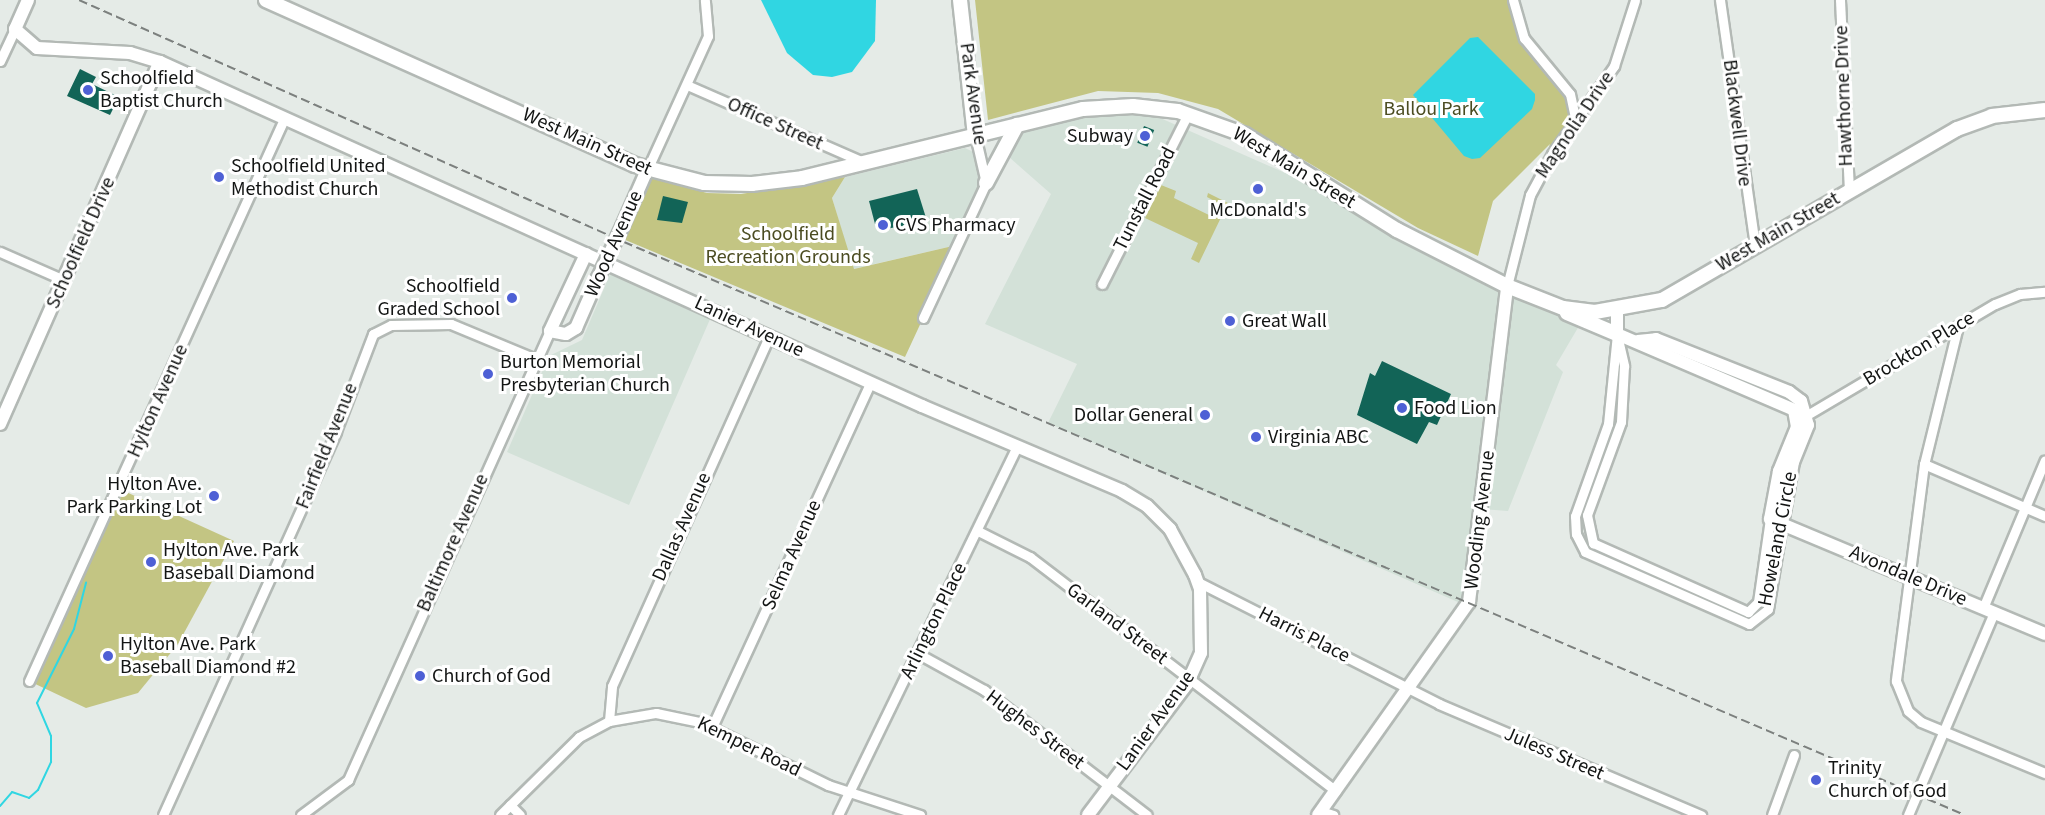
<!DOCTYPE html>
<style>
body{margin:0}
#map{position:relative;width:2045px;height:815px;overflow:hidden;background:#e5ebe7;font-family:"Source Sans 3",sans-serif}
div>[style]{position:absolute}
.built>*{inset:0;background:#d3e1d8}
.green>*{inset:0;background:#c3c583}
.water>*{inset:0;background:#30d6e2}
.stream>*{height:2px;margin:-1px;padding:0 1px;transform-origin:1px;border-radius:1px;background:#30d6e2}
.building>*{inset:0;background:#126457;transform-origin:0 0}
.roads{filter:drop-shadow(2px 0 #b3b9b5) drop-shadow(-2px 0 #b3b9b5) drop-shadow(0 2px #b3b9b5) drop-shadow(0 -2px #b3b9b5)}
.minor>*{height:9px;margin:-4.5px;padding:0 4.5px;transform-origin:4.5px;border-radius:4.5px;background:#fff}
.tertiary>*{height:12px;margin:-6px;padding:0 6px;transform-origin:6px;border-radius:6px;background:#fff}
.secondary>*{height:14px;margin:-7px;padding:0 7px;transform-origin:7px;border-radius:7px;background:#fff}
.rail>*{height:2px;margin-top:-1px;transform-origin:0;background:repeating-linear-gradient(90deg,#7c807e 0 9px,transparent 0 13.5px)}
.bridges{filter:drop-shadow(2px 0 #b3b9b5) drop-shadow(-2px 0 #b3b9b5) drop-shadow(0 2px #b3b9b5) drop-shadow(0 -2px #b3b9b5)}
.tertiary-bridge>*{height:12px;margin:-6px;padding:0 6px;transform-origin:6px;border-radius:6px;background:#fff}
.dots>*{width:16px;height:16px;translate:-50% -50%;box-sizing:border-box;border:3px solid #fff;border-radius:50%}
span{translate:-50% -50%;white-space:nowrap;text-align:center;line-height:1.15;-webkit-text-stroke:6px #fff;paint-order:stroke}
.poi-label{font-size:20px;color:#131514}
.left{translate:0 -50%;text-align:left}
.right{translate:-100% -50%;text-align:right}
.street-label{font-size:20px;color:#131514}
.park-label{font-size:20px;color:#4b4c21}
</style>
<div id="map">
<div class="built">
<div style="clip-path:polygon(1133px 106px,1351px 202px,1578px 319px,1579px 326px,1556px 365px,1563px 372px,1508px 511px,1482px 509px,1467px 606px,1048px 423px,1077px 364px,985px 324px,1051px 194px,1009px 157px,1025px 123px)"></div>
<div style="clip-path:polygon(965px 148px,982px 156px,987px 174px,957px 245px,853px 269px,832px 198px,845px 177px)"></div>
<div style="clip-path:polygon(611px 272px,711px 317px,629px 505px,507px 452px,549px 356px,582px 340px)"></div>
</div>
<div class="green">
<div style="clip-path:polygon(975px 0,1514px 0,1524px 38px,1563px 86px,1576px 122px,1552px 154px,1525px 211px,1550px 144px,1493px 201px,1478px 256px,1418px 228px,1218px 109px,1158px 93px,1098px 91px,988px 120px)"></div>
<div style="clip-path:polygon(845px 177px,832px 198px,854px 269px,957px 245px,905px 357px,623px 239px,651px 178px,707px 193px,741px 194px)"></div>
<div style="clip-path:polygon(1161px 185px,1176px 191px,1174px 198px,1211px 216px,1220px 204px,1207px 197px,1208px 193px,1228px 203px,1199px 263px,1191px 259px,1198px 243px,1145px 218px)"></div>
<div style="clip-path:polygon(124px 491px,234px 541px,178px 644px,138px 693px,86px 708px,29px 681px)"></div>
</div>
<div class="water">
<div style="clip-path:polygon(761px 0,876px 0,875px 41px,852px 72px,832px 77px,813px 75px,787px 53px)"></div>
<div style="clip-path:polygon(1478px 37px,1535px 94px,1535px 100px,1532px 109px,1480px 158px,1472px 159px,1464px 156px,1413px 95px,1470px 38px)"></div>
</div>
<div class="stream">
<div style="left:0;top:806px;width:18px;rotate:-49deg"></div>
<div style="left:12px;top:792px;width:18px;rotate:19deg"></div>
<div style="left:29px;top:798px;width:12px;rotate:-42deg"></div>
<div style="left:38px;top:790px;width:31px;rotate:-65deg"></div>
<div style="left:51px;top:762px;width:26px;rotate:-90deg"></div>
<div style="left:51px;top:736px;width:36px;rotate:-113deg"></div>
<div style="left:37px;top:703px;width:83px;rotate:-63.4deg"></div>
<div style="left:74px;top:629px;width:48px;rotate:-75.4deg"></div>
</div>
<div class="building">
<div style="clip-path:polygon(80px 69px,96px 77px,92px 84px,119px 97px,110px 115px,67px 96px)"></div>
<div style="left:1144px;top:126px;width:11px;height:18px;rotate:22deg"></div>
<div style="clip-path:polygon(917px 189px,927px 221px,886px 229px,875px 224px,869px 201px)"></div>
<div style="clip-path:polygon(663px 196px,688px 202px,682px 223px,657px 220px)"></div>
<div style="clip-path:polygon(1382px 361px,1451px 394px,1437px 425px,1429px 422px,1417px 444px,1357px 415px,1370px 373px,1375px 376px)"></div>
</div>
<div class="roads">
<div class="minor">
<div style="left:1513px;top:0;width:40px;rotate:74deg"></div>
<div style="left:1524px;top:38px;width:72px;rotate:50.6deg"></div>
<div style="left:1570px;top:94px;width:29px;rotate:78deg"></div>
<div style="left:1720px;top:0;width:249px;rotate:81.9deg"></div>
<div style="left:1840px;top:0;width:191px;rotate:87.3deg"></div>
<div style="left:0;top:61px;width:35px;rotate:-65deg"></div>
<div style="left:687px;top:85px;width:192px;rotate:23.6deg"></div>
<div style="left:647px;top:170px;width:147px;rotate:-65.5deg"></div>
<div style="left:708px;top:36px;width:36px;rotate:-95deg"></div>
<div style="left:0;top:252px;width:70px;rotate:23.6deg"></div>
<div style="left:1102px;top:284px;width:191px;rotate:-63.2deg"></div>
<div style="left:1507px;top:286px;width:94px;rotate:-75.8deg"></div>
<div style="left:1530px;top:195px;width:47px;rotate:-61.8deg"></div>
<div style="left:1552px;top:154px;width:108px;rotate:-54.8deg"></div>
<div style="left:1614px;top:66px;width:69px;rotate:-72.3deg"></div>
<div style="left:923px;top:318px;width:149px;rotate:-65deg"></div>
<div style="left:986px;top:183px;width:49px;rotate:-102.9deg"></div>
<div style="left:1958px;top:326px;width:142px;rotate:103.8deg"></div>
<div style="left:1924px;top:464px;width:219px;rotate:97.4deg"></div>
<div style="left:1896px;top:681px;width:32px;rotate:68deg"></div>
<div style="left:1908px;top:711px;width:17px;rotate:40deg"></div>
<div style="left:1921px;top:722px;width:134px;rotate:22.4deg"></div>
<div style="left:1617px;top:334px;width:90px;rotate:95.7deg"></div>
<div style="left:1608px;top:424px;width:98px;rotate:109.7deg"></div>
<div style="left:1575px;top:516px;width:18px;rotate:87deg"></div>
<div style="left:1576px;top:534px;width:20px;rotate:63deg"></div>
<div style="left:1585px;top:552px;width:179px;rotate:23.7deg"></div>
<div style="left:1749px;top:624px;width:24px;rotate:-38deg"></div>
<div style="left:1768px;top:609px;width:86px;rotate:-80.6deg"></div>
<div style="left:1618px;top:339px;width:28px;rotate:77deg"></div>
<div style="left:1624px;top:366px;width:56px;rotate:93.1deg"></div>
<div style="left:1621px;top:422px;width:99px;rotate:110.1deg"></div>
<div style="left:1587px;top:515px;width:29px;rotate:78deg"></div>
<div style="left:1593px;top:543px;width:170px;rotate:24deg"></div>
<div style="left:1748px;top:612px;width:14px;rotate:-45deg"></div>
<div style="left:1758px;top:602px;width:84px;rotate:-81.8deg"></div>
<div style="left:1802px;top:418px;width:224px;rotate:-30.6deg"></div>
<div style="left:1995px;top:304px;width:27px;rotate:-22deg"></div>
<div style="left:2020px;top:294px;width:25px;rotate:-5deg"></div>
<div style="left:1924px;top:464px;width:132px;rotate:23.3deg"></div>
<div style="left:978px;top:531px;width:58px;rotate:26.6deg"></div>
<div style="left:1030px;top:557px;width:385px;rotate:37.4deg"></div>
<div style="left:1198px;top:582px;width:270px;rotate:26.8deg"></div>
<div style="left:1439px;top:704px;width:285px;rotate:23deg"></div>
<div style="left:1983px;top:608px;width:160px;rotate:-67.3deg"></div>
<div style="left:917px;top:653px;width:77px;rotate:28.9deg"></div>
<div style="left:984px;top:690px;width:205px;rotate:37.5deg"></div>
<div style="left:29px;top:681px;width:617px;rotate:-65.59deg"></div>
<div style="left:609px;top:721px;width:35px;rotate:-85deg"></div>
<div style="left:612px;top:686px;width:383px;rotate:-65.8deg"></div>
<div style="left:712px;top:727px;width:379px;rotate:-65.3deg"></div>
<div style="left:510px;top:805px;width:14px;rotate:45deg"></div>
<div style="left:1321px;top:811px;width:13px;rotate:18deg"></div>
<div style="left:163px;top:815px;width:421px;rotate:-65.7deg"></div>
<div style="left:336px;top:431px;width:104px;rotate:-69.1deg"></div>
<div style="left:373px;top:334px;width:20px;rotate:-27deg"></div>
<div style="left:391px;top:325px;width:60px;rotate:-1deg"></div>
<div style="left:451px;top:324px;width:94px;rotate:22.5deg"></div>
<div style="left:301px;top:815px;width:59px;rotate:-36.7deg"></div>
<div style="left:348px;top:780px;width:492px;rotate:-65.8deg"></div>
<div style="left:500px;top:815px;width:111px;rotate:-44.6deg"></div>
<div style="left:579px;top:737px;width:34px;rotate:-28deg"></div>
<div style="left:609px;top:721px;width:48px;rotate:-9.7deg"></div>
<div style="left:656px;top:713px;width:45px;rotate:11.6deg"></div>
<div style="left:700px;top:722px;width:143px;rotate:26.2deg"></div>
<div style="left:828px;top:785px;width:97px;rotate:18.1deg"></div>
<div style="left:838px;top:815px;width:409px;rotate:-64.1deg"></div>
<div style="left:1772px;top:815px;width:64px;rotate:-69.9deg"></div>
<div style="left:1908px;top:815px;width:220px;rotate:-67deg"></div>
</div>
<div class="tertiary">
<div style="left:28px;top:0;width:32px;rotate:114deg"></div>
<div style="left:15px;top:29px;width:29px;rotate:41deg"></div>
<div style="left:37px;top:48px;width:93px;rotate:3.1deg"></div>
<div style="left:130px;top:53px;width:31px;rotate:17deg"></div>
<div style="left:160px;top:62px;width:836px;rotate:24.3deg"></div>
<div style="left:922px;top:406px;width:217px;rotate:23deg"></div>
<div style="left:1122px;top:491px;width:29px;rotate:31deg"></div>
<div style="left:1147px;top:506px;width:33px;rotate:45deg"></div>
<div style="left:1170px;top:529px;width:52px;rotate:61.5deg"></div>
<div style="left:1195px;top:575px;width:15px;rotate:70deg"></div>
<div style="left:1200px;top:589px;width:64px;rotate:89.1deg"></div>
<div style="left:1201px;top:653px;width:34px;rotate:114deg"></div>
<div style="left:1187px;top:684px;width:164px;rotate:127.1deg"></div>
<div style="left:622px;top:227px;width:62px;rotate:-66.3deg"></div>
<div style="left:586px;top:254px;width:85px;rotate:115.1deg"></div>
<div style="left:550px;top:331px;width:16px;rotate:11deg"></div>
<div style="left:566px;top:334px;width:12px;rotate:-31deg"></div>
<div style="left:576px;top:328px;width:55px;rotate:-66.3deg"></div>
<div style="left:1617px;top:311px;width:23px;rotate:90deg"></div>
<div style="left:1617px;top:334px;width:193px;rotate:23.2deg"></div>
<div style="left:1794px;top:410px;width:17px;rotate:80deg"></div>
<div style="left:1797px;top:427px;width:48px;rotate:112.2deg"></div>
<div style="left:1779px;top:471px;width:49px;rotate:100.6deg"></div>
<div style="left:1770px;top:519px;width:298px;rotate:22.7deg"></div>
<div style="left:1638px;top:341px;width:18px;rotate:-6deg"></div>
<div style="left:1656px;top:339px;width:143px;rotate:21.7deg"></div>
<div style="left:1789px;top:392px;width:15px;rotate:37deg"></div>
<div style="left:1801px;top:401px;width:25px;rotate:74deg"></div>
<div style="left:1808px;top:425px;width:40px;rotate:112deg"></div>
<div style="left:1793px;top:462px;width:63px;rotate:100.1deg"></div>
<div style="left:0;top:424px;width:396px;rotate:-66.2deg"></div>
<div style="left:1318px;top:815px;width:261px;rotate:-54.7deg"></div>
<div style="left:1469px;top:602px;width:318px;rotate:-83.1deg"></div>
</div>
<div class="secondary">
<div style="left:266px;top:0;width:404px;rotate:24.1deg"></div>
<div style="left:635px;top:165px;width:71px;rotate:14.6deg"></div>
<div style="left:704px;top:183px;width:48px;rotate:1.2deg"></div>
<div style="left:752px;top:184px;width:50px;rotate:-6.8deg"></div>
<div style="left:802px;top:178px;width:289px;rotate:-13.8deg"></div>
<div style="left:1083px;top:109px;width:50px;rotate:-3.4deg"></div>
<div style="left:1133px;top:106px;width:45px;rotate:6.3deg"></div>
<div style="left:1178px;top:111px;width:71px;rotate:19.7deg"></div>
<div style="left:1245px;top:135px;width:179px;rotate:32deg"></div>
<div style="left:1397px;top:230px;width:123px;rotate:27deg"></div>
<div style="left:1507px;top:286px;width:60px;rotate:21.4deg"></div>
<div style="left:1563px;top:308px;width:32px;rotate:7deg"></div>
<div style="left:1595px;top:312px;width:68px;rotate:-10.2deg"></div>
<div style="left:1662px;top:300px;width:341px;rotate:-30.1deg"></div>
<div style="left:1957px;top:129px;width:37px;rotate:-20deg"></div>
<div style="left:1992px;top:116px;width:53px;rotate:-6.5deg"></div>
<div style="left:960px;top:0;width:136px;rotate:83.7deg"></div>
<div style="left:986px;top:183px;width:66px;rotate:-61.9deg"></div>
<div style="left:1567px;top:313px;width:54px;rotate:22.8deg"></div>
</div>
</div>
<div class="rail">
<div style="left:79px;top:0;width:596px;rotate:23.94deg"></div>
<div style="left:624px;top:242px;width:1458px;rotate:23.14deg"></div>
</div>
<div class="bridges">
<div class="tertiary-bridge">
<div style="left:598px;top:278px;width:56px;rotate:-64.8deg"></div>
</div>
</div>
<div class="dots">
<div style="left:88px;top:90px;background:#4e60d5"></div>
<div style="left:1145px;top:136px;background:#4e60d5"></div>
<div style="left:219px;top:177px;background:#4e60d5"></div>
<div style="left:1258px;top:189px;background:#4e60d5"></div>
<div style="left:883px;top:225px;background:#4e60d5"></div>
<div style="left:512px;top:298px;background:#4e60d5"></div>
<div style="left:1230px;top:321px;background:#4e60d5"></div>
<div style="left:488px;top:374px;background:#4e60d5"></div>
<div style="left:1402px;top:408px;background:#4e60d5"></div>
<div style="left:1205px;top:415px;background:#4e60d5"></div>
<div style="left:1256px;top:437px;background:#4e60d5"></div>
<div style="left:214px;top:496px;background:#4e60d5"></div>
<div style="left:151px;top:562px;background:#4e60d5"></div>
<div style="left:108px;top:656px;background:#4e60d5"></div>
<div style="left:420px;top:676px;background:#4e60d5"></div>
<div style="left:1816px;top:780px;background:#4e60d5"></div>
</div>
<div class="poi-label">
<span class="left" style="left:100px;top:90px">Schoolfield<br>Baptist Church</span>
<span class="right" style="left:1133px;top:136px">Subway</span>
<span class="left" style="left:231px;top:178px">Schoolfield United<br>Methodist Church</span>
<span style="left:1258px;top:210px">McDonald's</span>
<span class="left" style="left:895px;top:225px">CVS Pharmacy</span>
<span class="right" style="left:500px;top:298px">Schoolfield<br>Graded School</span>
<span class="left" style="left:1242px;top:321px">Great Wall</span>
<span class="left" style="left:500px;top:374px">Burton Memorial<br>Presbyterian Church</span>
<span class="left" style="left:1414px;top:408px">Food Lion</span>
<span class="right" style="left:1193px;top:415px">Dollar General</span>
<span class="left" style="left:1268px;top:437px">Virginia ABC</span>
<span class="right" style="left:202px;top:496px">Hylton Ave.<br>Park Parking Lot</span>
<span class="left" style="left:163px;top:562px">Hylton Ave. Park<br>Baseball Diamond</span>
<span class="left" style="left:120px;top:656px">Hylton Ave. Park<br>Baseball Diamond #2</span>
<span class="left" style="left:432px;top:676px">Church of God</span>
<span class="left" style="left:1828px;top:780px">Trinity<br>Church of God</span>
</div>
<div class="street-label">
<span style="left:973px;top:94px;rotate:82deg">Park Avenue</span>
<span style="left:1844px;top:96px;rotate:-92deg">Hawthorne Drive</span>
<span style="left:1737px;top:123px;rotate:83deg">Blackwell Drive</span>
<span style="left:775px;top:124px;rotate:24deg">Office Street</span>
<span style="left:1575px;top:125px;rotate:-56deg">Magnolia Drive</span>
<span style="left:587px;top:142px;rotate:24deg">West Main Street</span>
<span style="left:1294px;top:168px;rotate:31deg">West Main Street</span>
<span style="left:1145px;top:199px;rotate:-63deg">Tunstall Road</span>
<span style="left:1778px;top:232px;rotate:-30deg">West Main Street</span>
<span style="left:81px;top:243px;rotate:-66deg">Schoolfield Drive</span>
<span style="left:614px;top:244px;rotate:-66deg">Wood Avenue</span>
<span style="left:749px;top:327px;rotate:25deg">Lanier Avenue</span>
<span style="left:1919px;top:349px;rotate:-31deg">Brockton Place</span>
<span style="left:158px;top:401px;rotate:-66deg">Hylton Avenue</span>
<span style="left:327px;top:446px;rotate:-68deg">Fairfield Avenue</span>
<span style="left:1480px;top:520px;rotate:-83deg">Wooding Avenue</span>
<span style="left:682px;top:527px;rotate:-66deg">Dallas Avenue</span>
<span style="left:1778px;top:539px;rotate:-79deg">Howeland Circle</span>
<span style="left:453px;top:543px;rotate:-66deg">Baltimore Avenue</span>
<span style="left:792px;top:555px;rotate:-66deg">Selma Avenue</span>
<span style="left:1908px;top:576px;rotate:23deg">Avondale Drive</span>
<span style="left:934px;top:621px;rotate:-64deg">Arlington Place</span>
<span style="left:1117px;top:624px;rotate:37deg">Garland Street</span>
<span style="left:1304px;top:635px;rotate:27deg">Harris Place</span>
<span style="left:1156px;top:721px;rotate:-54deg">Lanier Avenue</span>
<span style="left:1035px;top:730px;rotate:37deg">Hughes Street</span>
<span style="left:749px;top:747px;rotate:26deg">Kemper Road</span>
<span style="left:1554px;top:754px;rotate:23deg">Juless Street</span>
</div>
<div class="park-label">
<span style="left:1431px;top:109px">Ballou Park</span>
<span style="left:788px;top:246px">Schoolfield<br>Recreation Grounds</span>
</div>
</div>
